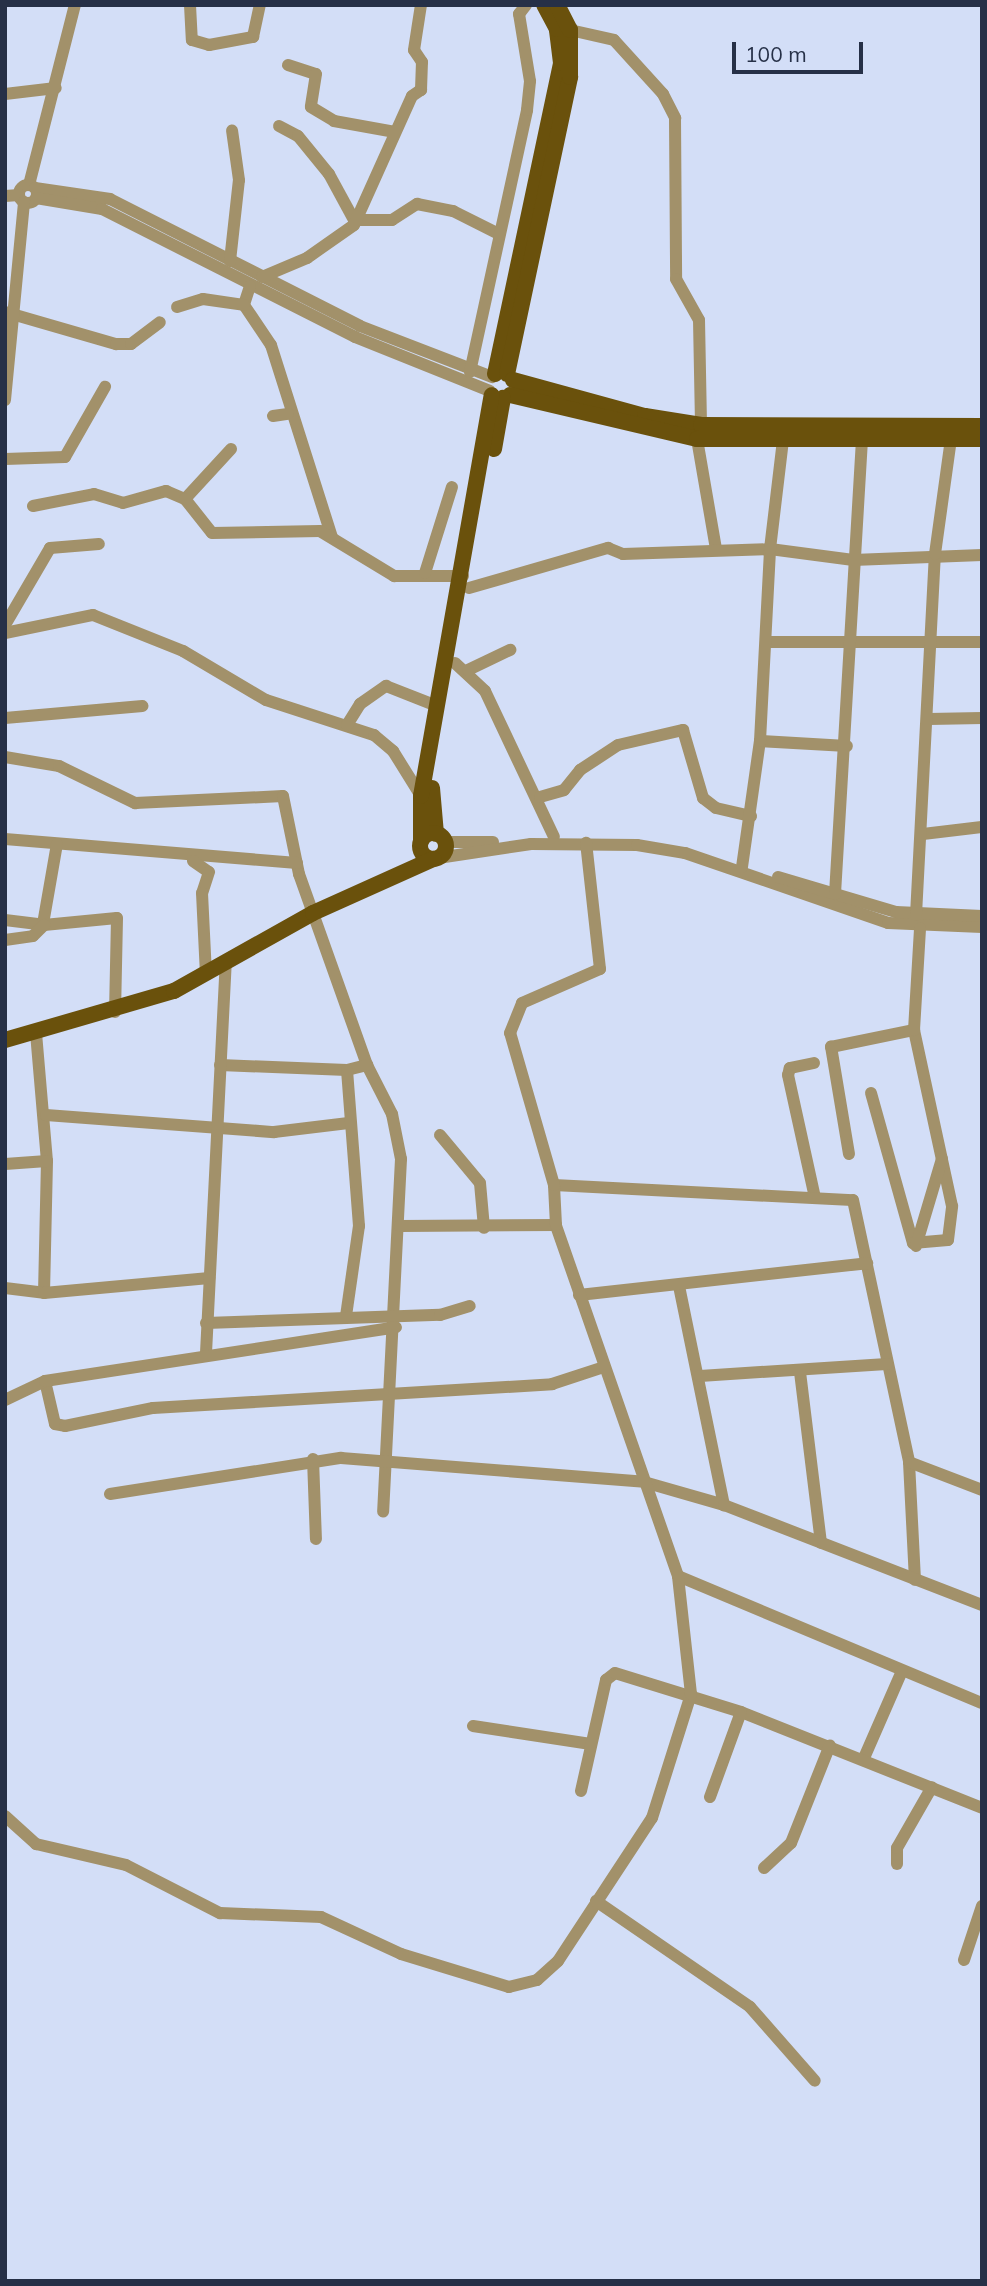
<!DOCTYPE html>
<style>
body{margin:0}
#map{position:relative;width:987px;height:2286px;overflow:hidden;background:#d3def7;font-family:Mulish,sans-serif}
div>[style]{position:absolute}
.minor>*{height:12px;margin:-6px;padding:0 6px;transform-origin:6px;border-radius:6px;background:#a2916a}
.minor>.ring{margin:-6px;padding:0;box-sizing:content-box;background:none;border:12px solid #a2916a;border-radius:50%}
.major>*{height:16px;margin:-8px;padding:0 8px;transform-origin:8px;border-radius:8px;background:#6a510c}
.major>.ring{margin:-8px;padding:0;box-sizing:content-box;background:none;border:16px solid #6a510c;border-radius:50%}
span{translate:-50% -50%;white-space:nowrap;text-align:center;line-height:1.15;-webkit-text-stroke:6px #d3def7;paint-order:stroke}
.frame{position:absolute;inset:0;border:7px solid #263047;pointer-events:none}
.scale{position:absolute;left:732px;top:42px;width:131px;height:32px;box-sizing:border-box;border:4px solid #263047;border-top:0;padding-left:9px;font-size:21px;line-height:24px;white-space:nowrap;color:#263047;-webkit-text-stroke:5px #d3def7;paint-order:stroke}
</style>
<div id="map">
<div class="minor">
<div style="left:190px;top:5px;width:35px;rotate:87deg"></div>
<div style="left:192px;top:40px;width:18px;rotate:16deg"></div>
<div style="left:209px;top:45px;width:45px;rotate:-10.3deg"></div>
<div style="left:253px;top:37px;width:33px;rotate:-78deg"></div>
<div style="left:570px;top:30px;width:45px;rotate:12.8deg"></div>
<div style="left:614px;top:40px;width:73px;rotate:47.8deg"></div>
<div style="left:663px;top:94px;width:27px;rotate:63deg"></div>
<div style="left:675px;top:118px;width:161px;rotate:89.6deg"></div>
<div style="left:676px;top:279px;width:47px;rotate:60.7deg"></div>
<div style="left:699px;top:320px;width:105px;rotate:88.9deg"></div>
<div style="left:288px;top:65px;width:29px;rotate:18deg"></div>
<div style="left:316px;top:74px;width:33px;rotate:99deg"></div>
<div style="left:311px;top:107px;width:27px;rotate:31deg"></div>
<div style="left:334px;top:121px;width:62px;rotate:10.2deg"></div>
<div style="left:5px;top:94px;width:51px;rotate:-6.7deg"></div>
<div style="left:279px;top:126px;width:21px;rotate:28deg"></div>
<div style="left:298px;top:136px;width:49px;rotate:50.8deg"></div>
<div style="left:329px;top:174px;width:52px;rotate:61.5deg"></div>
<div style="left:29px;top:185px;width:186px;rotate:-75.7deg"></div>
<div class="ring" style="left:19px;top:185px;width:6px;height:6px"></div>
<div style="left:35px;top:188px;width:76px;rotate:8.3deg"></div>
<div style="left:110px;top:199px;width:280px;rotate:26.9deg"></div>
<div style="left:360px;top:326px;width:142px;rotate:21.1deg"></div>
<div style="left:5px;top:196px;width:14px;rotate:-4deg"></div>
<div style="left:36px;top:198px;width:67px;rotate:9.5deg"></div>
<div style="left:102px;top:209px;width:284px;rotate:26.8deg"></div>
<div style="left:355px;top:337px;width:145px;rotate:21.8deg"></div>
<div style="left:354px;top:220px;width:38px"></div>
<div style="left:392px;top:220px;width:30px;rotate:-33deg"></div>
<div style="left:417px;top:204px;width:37px;rotate:11deg"></div>
<div style="left:453px;top:211px;width:51px;rotate:26.6deg"></div>
<div style="left:230px;top:261px;width:81px;rotate:-83.7deg"></div>
<div style="left:239px;top:180px;width:50px;rotate:-98deg"></div>
<div style="left:262px;top:277px;width:49px;rotate:-22.9deg"></div>
<div style="left:307px;top:258px;width:57px;rotate:-35.1deg"></div>
<div style="left:354px;top:225px;width:141px;rotate:-65.8deg"></div>
<div style="left:412px;top:96px;width:11px;rotate:-34deg"></div>
<div style="left:421px;top:90px;width:28px;rotate:-88deg"></div>
<div style="left:422px;top:62px;width:14px;rotate:-124deg"></div>
<div style="left:414px;top:50px;width:46px;rotate:-81.2deg"></div>
<div style="left:250px;top:286px;width:20px;rotate:108deg"></div>
<div style="left:244px;top:305px;width:48px;rotate:56deg"></div>
<div style="left:271px;top:345px;width:201px;rotate:72.4deg"></div>
<div style="left:177px;top:307px;width:27px;rotate:-17deg"></div>
<div style="left:203px;top:299px;width:41px;rotate:8.3deg"></div>
<div style="left:5px;top:312px;width:116px;rotate:16.1deg"></div>
<div style="left:116px;top:344px;width:15px"></div>
<div style="left:131px;top:344px;width:36px;rotate:-37deg"></div>
<div style="left:470px;top:372px;width:268px;rotate:-77.7deg"></div>
<div style="left:527px;top:110px;width:29px;rotate:-84deg"></div>
<div style="left:530px;top:81px;width:68px;rotate:-99.3deg"></div>
<div style="left:519px;top:14px;width:11px;rotate:-52deg"></div>
<div style="left:5px;top:400px;width:199px;rotate:-84.5deg"></div>
<div style="left:273px;top:416px;width:15px;rotate:-8deg"></div>
<div style="left:697px;top:439px;width:112px;rotate:80.2deg"></div>
<div style="left:5px;top:459px;width:60px;rotate:-1.9deg"></div>
<div style="left:65px;top:457px;width:81px;rotate:-60.3deg"></div>
<div style="left:185px;top:499px;width:68px;rotate:-47.4deg"></div>
<div style="left:33px;top:506px;width:62px;rotate:-11.1deg"></div>
<div style="left:94px;top:494px;width:30px;rotate:17deg"></div>
<div style="left:123px;top:503px;width:45px;rotate:-15.6deg"></div>
<div style="left:166px;top:491px;width:21px;rotate:23deg"></div>
<div style="left:185px;top:499px;width:43px;rotate:51.5deg"></div>
<div style="left:212px;top:533px;width:108px;rotate:-1.1deg"></div>
<div style="left:320px;top:531px;width:87px;rotate:31.3deg"></div>
<div style="left:394px;top:576px;width:69px"></div>
<div style="left:425px;top:573px;width:90px;rotate:-72.6deg"></div>
<div style="left:469px;top:588px;width:145px;rotate:-16.1deg"></div>
<div style="left:608px;top:548px;width:16px;rotate:22deg"></div>
<div style="left:623px;top:554px;width:147px;rotate:-1.9deg"></div>
<div style="left:770px;top:549px;width:84px;rotate:7.5deg"></div>
<div style="left:853px;top:560px;width:129px;rotate:-2.2deg"></div>
<div style="left:5px;top:625px;width:89px;rotate:-59.7deg"></div>
<div style="left:50px;top:548px;width:49px;rotate:-4.7deg"></div>
<div style="left:5px;top:633px;width:90px;rotate:-11.6deg"></div>
<div style="left:93px;top:615px;width:97px;rotate:21.8deg"></div>
<div style="left:183px;top:651px;width:96px;rotate:30.6deg"></div>
<div style="left:266px;top:700px;width:114px;rotate:18deg"></div>
<div style="left:374px;top:735px;width:25px;rotate:40deg"></div>
<div style="left:393px;top:751px;width:53px;rotate:58.1deg"></div>
<div style="left:766px;top:642px;width:216px"></div>
<div style="left:455px;top:663px;width:41px;rotate:43deg"></div>
<div style="left:485px;top:691px;width:161px;rotate:64.7deg"></div>
<div style="left:468px;top:670px;width:47px;rotate:-25.5deg"></div>
<div style="left:5px;top:718px;width:138px;rotate:-5deg"></div>
<div style="left:929px;top:719px;width:53px;rotate:-1.1deg"></div>
<div style="left:347px;top:725px;width:25px;rotate:-58deg"></div>
<div style="left:360px;top:704px;width:32px;rotate:-35deg"></div>
<div style="left:386px;top:686px;width:55px;rotate:21.4deg"></div>
<div style="left:760px;top:741px;width:87px;rotate:3.3deg"></div>
<div style="left:5px;top:757px;width:55px;rotate:9.5deg"></div>
<div style="left:59px;top:766px;width:85px;rotate:26deg"></div>
<div style="left:135px;top:803px;width:148px;rotate:-2.7deg"></div>
<div style="left:283px;top:796px;width:80px;rotate:78.4deg"></div>
<div style="left:299px;top:874px;width:203px;rotate:70.4deg"></div>
<div style="left:367px;top:1065px;width:55px;rotate:63deg"></div>
<div style="left:392px;top:1114px;width:46px;rotate:78.7deg"></div>
<div style="left:401px;top:1159px;width:353px;rotate:92.9deg"></div>
<div style="left:540px;top:797px;width:25px;rotate:-16deg"></div>
<div style="left:564px;top:790px;width:26px;rotate:-51deg"></div>
<div style="left:580px;top:770px;width:45px;rotate:-33.3deg"></div>
<div style="left:618px;top:745px;width:67px;rotate:-13deg"></div>
<div style="left:683px;top:730px;width:71px;rotate:73.6deg"></div>
<div style="left:703px;top:798px;width:16px;rotate:38deg"></div>
<div style="left:716px;top:808px;width:36px;rotate:13deg"></div>
<div style="left:923px;top:834px;width:59px;rotate:-6.8deg"></div>
<div style="left:5px;top:839px;width:293px;rotate:4.7deg"></div>
<div style="left:445px;top:842px;width:48px"></div>
<div style="left:438px;top:858px;width:94px;rotate:-8.6deg"></div>
<div style="left:531px;top:844px;width:106px;rotate:0.5deg"></div>
<div style="left:637px;top:845px;width:49px;rotate:9.5deg"></div>
<div style="left:685px;top:853px;width:215px;rotate:19deg"></div>
<div style="left:888px;top:923px;width:94px;rotate:2.4deg"></div>
<div style="left:193px;top:861px;width:19px;rotate:35deg"></div>
<div style="left:209px;top:872px;width:22px;rotate:108deg"></div>
<div style="left:202px;top:893px;width:81px;rotate:87.2deg"></div>
<div style="left:742px;top:867px;width:127px;rotate:-81.9deg"></div>
<div style="left:760px;top:741px;width:192px;rotate:-87deg"></div>
<div style="left:770px;top:549px;width:110px;rotate:-83.2deg"></div>
<div style="left:778px;top:877px;width:123px;rotate:16.5deg"></div>
<div style="left:896px;top:912px;width:86px;rotate:2.7deg"></div>
<div style="left:835px;top:894px;width:455px;rotate:-86.6deg"></div>
<div style="left:916px;top:915px;width:361px;rotate:-87deg"></div>
<div style="left:935px;top:554px;width:116px;rotate:-82.1deg"></div>
<div style="left:5px;top:920px;width:39px;rotate:7deg"></div>
<div style="left:44px;top:925px;width:73px;rotate:-5.5deg"></div>
<div style="left:117px;top:918px;width:94px;rotate:91.2deg"></div>
<div style="left:43px;top:924px;width:81px;rotate:-80.1deg"></div>
<div style="left:5px;top:940px;width:28px;rotate:-8deg"></div>
<div style="left:33px;top:936px;width:16px;rotate:-45deg"></div>
<div style="left:36px;top:1033px;width:128px;rotate:85.1deg"></div>
<div style="left:47px;top:1161px;width:132px;rotate:91.3deg"></div>
<div style="left:814px;top:1063px;width:25px;rotate:168deg"></div>
<div style="left:790px;top:1068px;width:7px;rotate:106deg"></div>
<div style="left:788px;top:1075px;width:126px;rotate:77.6deg"></div>
<div style="left:220px;top:1065px;width:127px;rotate:2.3deg"></div>
<div style="left:347px;top:1070px;width:21px;rotate:-14deg"></div>
<div style="left:871px;top:1093px;width:156px;rotate:74.4deg"></div>
<div style="left:913px;top:1243px;width:35px;rotate:-5deg"></div>
<div style="left:948px;top:1240px;width:34px;rotate:-83deg"></div>
<div style="left:952px;top:1206px;width:180px;rotate:-102.2deg"></div>
<div style="left:46px;top:1115px;width:229px;rotate:4.3deg"></div>
<div style="left:274px;top:1132px;width:75px;rotate:-6.9deg"></div>
<div style="left:440px;top:1135px;width:62px;rotate:50.2deg"></div>
<div style="left:480px;top:1183px;width:45px;rotate:84.9deg"></div>
<div style="left:849px;top:1154px;width:109px;rotate:-99.5deg"></div>
<div style="left:831px;top:1047px;width:85px;rotate:-11.6deg"></div>
<div style="left:914px;top:1030px;width:102px;rotate:-86.6deg"></div>
<div style="left:5px;top:1164px;width:42px;rotate:-4.1deg"></div>
<div style="left:554px;top:1185px;width:299px;rotate:2.9deg"></div>
<div style="left:853px;top:1200px;width:268px;rotate:77.9deg"></div>
<div style="left:909px;top:1462px;width:118px;rotate:87.1deg"></div>
<div style="left:400px;top:1226px;width:156px;rotate:-0.4deg"></div>
<div style="left:916px;top:1246px;width:91px;rotate:-73.4deg"></div>
<div style="left:679px;top:1286px;width:224px;rotate:78.4deg"></div>
<div style="left:5px;top:1288px;width:39px;rotate:7deg"></div>
<div style="left:44px;top:1293px;width:166px;rotate:-5.2deg"></div>
<div style="left:579px;top:1295px;width:290px;rotate:-6.3deg"></div>
<div style="left:346px;top:1316px;width:91px;rotate:-81.8deg"></div>
<div style="left:359px;top:1226px;width:156px;rotate:-94.4deg"></div>
<div style="left:206px;top:1323px;width:234px;rotate:-2deg"></div>
<div style="left:440px;top:1315px;width:31px;rotate:-17deg"></div>
<div style="left:206px;top:1353px;width:390px;rotate:-87.1deg"></div>
<div style="left:800px;top:1372px;width:172px;rotate:83deg"></div>
<div style="left:700px;top:1376px;width:187px;rotate:-3.7deg"></div>
<div style="left:45px;top:1381px;width:44px;rotate:76.9deg"></div>
<div style="left:55px;top:1424px;width:10px;rotate:11deg"></div>
<div style="left:65px;top:1426px;width:90px;rotate:-11.6deg"></div>
<div style="left:153px;top:1408px;width:400px;rotate:-3.4deg"></div>
<div style="left:552px;top:1384px;width:55px;rotate:-18.1deg"></div>
<div style="left:5px;top:1400px;width:44px;rotate:-25.4deg"></div>
<div style="left:45px;top:1381px;width:355px;rotate:-8.7deg"></div>
<div style="left:313px;top:1459px;width:80px;rotate:87.9deg"></div>
<div style="left:909px;top:1462px;width:78px;rotate:21deg"></div>
<div style="left:110px;top:1494px;width:234px;rotate:-8.9deg"></div>
<div style="left:341px;top:1458px;width:304px;rotate:4.5deg"></div>
<div style="left:644px;top:1482px;width:83px;rotate:16deg"></div>
<div style="left:724px;top:1505px;width:277px;rotate:21.2deg"></div>
<div style="left:678px;top:1576px;width:329px;rotate:22.7deg"></div>
<div style="left:473px;top:1726px;width:119px;rotate:8.7deg"></div>
<div style="left:864px;top:1758px;width:95px;rotate:-66.4deg"></div>
<div style="left:581px;top:1791px;width:114px;rotate:-77.3deg"></div>
<div style="left:606px;top:1680px;width:11px;rotate:-38deg"></div>
<div style="left:615px;top:1673px;width:132px;rotate:17.2deg"></div>
<div style="left:741px;top:1712px;width:259px;rotate:21.7deg"></div>
<div style="left:710px;top:1797px;width:90px;rotate:-70deg"></div>
<div style="left:5px;top:1816px;width:42px;rotate:42.1deg"></div>
<div style="left:36px;top:1844px;width:92px;rotate:13.1deg"></div>
<div style="left:126px;top:1865px;width:106px;rotate:27.1deg"></div>
<div style="left:220px;top:1913px;width:101px;rotate:2.3deg"></div>
<div style="left:321px;top:1917px;width:88px;rotate:24.8deg"></div>
<div style="left:401px;top:1954px;width:113px;rotate:17deg"></div>
<div style="left:509px;top:1987px;width:29px;rotate:-14deg"></div>
<div style="left:537px;top:1980px;width:28px;rotate:-42deg"></div>
<div style="left:558px;top:1961px;width:171px;rotate:-56.7deg"></div>
<div style="left:652px;top:1818px;width:130px;rotate:-72.5deg"></div>
<div style="left:691px;top:1694px;width:119px;rotate:-96.3deg"></div>
<div style="left:678px;top:1576px;width:372px;rotate:-109.2deg"></div>
<div style="left:556px;top:1225px;width:40px;rotate:-92.9deg"></div>
<div style="left:554px;top:1185px;width:158px;rotate:-106.1deg"></div>
<div style="left:510px;top:1033px;width:32px;rotate:-68deg"></div>
<div style="left:522px;top:1003px;width:85px;rotate:-23.6deg"></div>
<div style="left:600px;top:969px;width:127px;rotate:-96.3deg"></div>
<div style="left:897px;top:1864px;width:16px;rotate:-90deg"></div>
<div style="left:897px;top:1848px;width:70px;rotate:-60.2deg"></div>
<div style="left:764px;top:1868px;width:37px;rotate:-43deg"></div>
<div style="left:791px;top:1843px;width:105px;rotate:-68.3deg"></div>
<div style="left:596px;top:1901px;width:187px;rotate:34.5deg"></div>
<div style="left:750px;top:2007px;width:98px;rotate:48.7deg"></div>
<div style="left:964px;top:1960px;width:57px;rotate:-71.6deg"></div>
</div>
<div class="major">
<div style="left:495px;top:374px;width:318px;rotate:-78deg"></div>
<div style="left:561px;top:63px;width:34px;rotate:-97deg"></div>
<div style="left:557px;top:29px;width:27px;rotate:-118deg"></div>
<div style="left:507px;top:374px;width:304px;rotate:-78deg"></div>
<div style="left:570px;top:77px;width:47px;rotate:-90deg"></div>
<div style="left:570px;top:30px;width:28px;rotate:-117deg"></div>
<div style="left:513px;top:380px;width:137px;rotate:15.3deg"></div>
<div style="left:645px;top:416px;width:57px;rotate:9.1deg"></div>
<div style="left:701px;top:425px;width:281px;rotate:0.2deg"></div>
<div style="left:510px;top:395px;width:192px;rotate:13.2deg"></div>
<div style="left:697px;top:439px;width:285px"></div>
<div style="left:494px;top:449px;width:52px;rotate:-80deg"></div>
<div style="left:432px;top:788px;width:46px;rotate:85deg"></div>
<div class="ring" style="left:420px;top:833px;width:10px;height:10px"></div>
<div style="left:421px;top:841px;width:45px;rotate:-90deg"></div>
<div style="left:421px;top:796px;width:407px;rotate:-80deg"></div>
<div style="left:5px;top:1040px;width:176px;rotate:-16.2deg"></div>
<div style="left:174px;top:991px;width:159px;rotate:-29.3deg"></div>
<div style="left:313px;top:913px;width:132px;rotate:-24.2deg"></div>
</div>
<div class="frame"></div>
<div class="scale">100 m</div>
</div>
